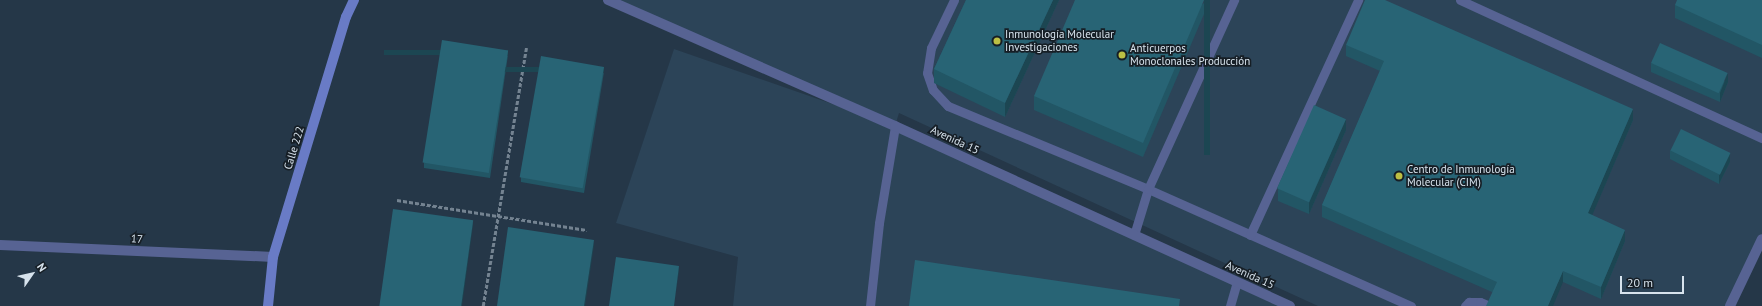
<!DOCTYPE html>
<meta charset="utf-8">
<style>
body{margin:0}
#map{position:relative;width:1762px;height:306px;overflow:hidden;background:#253748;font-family:"PT Sans",sans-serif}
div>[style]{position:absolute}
.built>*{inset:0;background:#2c4458}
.path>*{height:2.5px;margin-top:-1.25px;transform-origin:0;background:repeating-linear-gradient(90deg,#748391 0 4px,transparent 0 6px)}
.service>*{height:9px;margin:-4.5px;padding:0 4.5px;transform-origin:4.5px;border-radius:4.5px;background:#576393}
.minor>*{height:10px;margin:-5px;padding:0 5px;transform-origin:5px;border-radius:5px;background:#576393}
.tertiary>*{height:10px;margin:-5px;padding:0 5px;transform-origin:5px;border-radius:5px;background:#576393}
.secondary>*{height:10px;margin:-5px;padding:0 5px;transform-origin:5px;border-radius:5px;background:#697bc6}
.wall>*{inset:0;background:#225665}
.shaded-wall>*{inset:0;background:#1c4652;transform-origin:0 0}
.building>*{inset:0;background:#286475;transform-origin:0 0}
.dots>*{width:11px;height:11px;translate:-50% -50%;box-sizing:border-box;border:2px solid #161e25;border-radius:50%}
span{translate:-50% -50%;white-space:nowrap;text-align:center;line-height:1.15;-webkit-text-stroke:3.5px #161e25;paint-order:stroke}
.poi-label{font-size:11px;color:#d7e3ed}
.left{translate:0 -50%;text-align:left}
.street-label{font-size:11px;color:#d7e3ed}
.north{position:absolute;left:12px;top:254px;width:40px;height:40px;-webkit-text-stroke:3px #161e25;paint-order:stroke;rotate:56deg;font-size:11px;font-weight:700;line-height:16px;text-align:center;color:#d7e3ed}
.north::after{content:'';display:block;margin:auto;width:14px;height:18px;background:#d7e3ed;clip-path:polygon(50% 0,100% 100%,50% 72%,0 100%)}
.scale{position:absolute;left:1620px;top:276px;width:64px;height:18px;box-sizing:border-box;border:2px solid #d7e3ed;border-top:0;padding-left:5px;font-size:12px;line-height:14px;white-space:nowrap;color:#d7e3ed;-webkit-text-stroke:3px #161e25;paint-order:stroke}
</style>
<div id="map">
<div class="built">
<div style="clip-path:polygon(608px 0,1762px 0,1762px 239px,1730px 306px,1318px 306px,899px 113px,895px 126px,1290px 306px,733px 306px,738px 257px,616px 223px,674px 49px,887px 123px)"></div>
</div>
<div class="path">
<div style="left:397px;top:200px;width:192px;rotate:9deg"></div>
<div style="left:483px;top:306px;width:262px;rotate:-80.5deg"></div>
</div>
<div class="service">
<div style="left:954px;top:0;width:53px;rotate:115.6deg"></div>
<div style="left:931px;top:48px;width:25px;rotate:99deg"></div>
<div style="left:927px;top:73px;width:18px;rotate:71deg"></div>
<div style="left:933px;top:90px;width:22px;rotate:47deg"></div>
<div style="left:948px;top:106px;width:217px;rotate:22.5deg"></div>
<div style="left:1148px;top:189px;width:288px;rotate:24deg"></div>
<div style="left:1460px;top:0;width:332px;rotate:24.6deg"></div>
<div style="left:1134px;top:235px;width:48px;rotate:-73.1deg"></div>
<div style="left:1148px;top:189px;width:208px;rotate:-65.5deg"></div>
<div style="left:1250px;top:235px;width:259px;rotate:-65.3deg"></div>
<div style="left:870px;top:306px;width:83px;rotate:-83.8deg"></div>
<div style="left:879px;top:223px;width:98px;rotate:-80.6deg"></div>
<div style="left:1230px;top:306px;width:25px;rotate:-74deg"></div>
<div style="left:1465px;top:306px;width:6px;rotate:-45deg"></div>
<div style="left:1469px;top:302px;width:11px"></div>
<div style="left:1480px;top:302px;width:11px;rotate:22deg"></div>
</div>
<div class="minor">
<div style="left:0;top:245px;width:273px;rotate:2.5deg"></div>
</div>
<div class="tertiary">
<div style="left:608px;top:0;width:313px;rotate:23.7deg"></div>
<div style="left:895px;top:126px;width:434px;rotate:24.5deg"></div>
<div style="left:1730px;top:306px;width:74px;rotate:-64.5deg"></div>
</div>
<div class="secondary">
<div style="left:268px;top:306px;width:49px;rotate:-84.2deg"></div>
<div style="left:273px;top:257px;width:251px;rotate:-73.1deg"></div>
<div style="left:346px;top:17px;width:19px;rotate:-65deg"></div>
</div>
<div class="wall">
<div style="clip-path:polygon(966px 0,1059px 0,1005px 117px,934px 83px,934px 69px)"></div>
<div style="clip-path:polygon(1210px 0,1143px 157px,1034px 110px,1034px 96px)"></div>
<div style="clip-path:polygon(1762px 0,1762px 58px,1675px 18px,1675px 5px)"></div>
<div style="clip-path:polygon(1346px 45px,1633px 120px,1592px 215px,1625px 241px,1601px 299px,1563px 282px,1492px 292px,1322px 217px,1322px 205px,1380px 71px,1346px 56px)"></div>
<div style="clip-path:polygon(508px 55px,490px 178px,424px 168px,424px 163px)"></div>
<div style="clip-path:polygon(1651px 63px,1728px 82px,1720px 102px,1651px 72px)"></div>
<div style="clip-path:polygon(604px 72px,584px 193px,521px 182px,521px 177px)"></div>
<div style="clip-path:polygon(1346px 130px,1309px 214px,1278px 201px,1278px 189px)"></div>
<div style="clip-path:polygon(1670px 150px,1730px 162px,1719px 184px,1670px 159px)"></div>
</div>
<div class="shaded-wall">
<div style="clip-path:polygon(1053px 0,1059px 0,1005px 117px,1005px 103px)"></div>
<div style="left:1204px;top:0;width:6px;height:155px"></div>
<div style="left:508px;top:50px;width:5px;height:124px;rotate:90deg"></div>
<div style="left:604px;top:67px;width:5px;height:123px;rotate:90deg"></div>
<div style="clip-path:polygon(1728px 73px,1728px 82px,1720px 102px,1720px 93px)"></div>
<div style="clip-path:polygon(1633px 109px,1633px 120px,1588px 225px,1588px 213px)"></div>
<div style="clip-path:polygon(1346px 119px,1346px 130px,1309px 214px,1309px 203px)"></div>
<div style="clip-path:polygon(1730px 153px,1730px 162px,1719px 184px,1719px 175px)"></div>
<div style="clip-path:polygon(473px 220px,473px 225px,462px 306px,461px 306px)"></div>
<div style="clip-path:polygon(1625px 230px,1625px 241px,1601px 299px,1601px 287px)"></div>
<div style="clip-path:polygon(594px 240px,594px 245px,585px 306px,584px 306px)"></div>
<div style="clip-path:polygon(679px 266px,679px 271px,674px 306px)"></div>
<div style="clip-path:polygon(1563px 271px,1563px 282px,1553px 306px,1548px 306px)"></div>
</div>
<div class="building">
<div style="clip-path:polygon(966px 0,1053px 0,1005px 103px,934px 69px)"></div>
<div style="clip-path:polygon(1075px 0,1204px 0,1143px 143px,1034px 96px)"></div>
<div style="clip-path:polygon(1365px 0,1385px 0,1633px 109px,1588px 213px,1625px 230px,1601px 287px,1563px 271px,1548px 306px,1486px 306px,1497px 282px,1322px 205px,1384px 61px,1346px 45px)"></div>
<div style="clip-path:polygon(1677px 0,1762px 0,1762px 45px,1675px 5px)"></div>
<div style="left:442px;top:40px;width:67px;height:124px;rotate:9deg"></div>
<div style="left:1660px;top:43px;width:74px;height:22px;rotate:24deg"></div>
<div style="left:541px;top:56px;width:64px;height:123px;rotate:10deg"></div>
<div style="left:1314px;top:105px;width:35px;height:91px;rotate:24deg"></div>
<div style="left:1681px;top:129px;width:55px;height:24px;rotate:26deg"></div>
<div style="left:393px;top:209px;width:81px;height:98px;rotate:8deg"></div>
<div style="clip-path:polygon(508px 227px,594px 240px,584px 306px,497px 306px)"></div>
<div style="clip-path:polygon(616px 257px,679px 266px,674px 306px,609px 306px)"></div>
<div style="clip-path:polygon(915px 260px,1180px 299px,1179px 306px,909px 306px)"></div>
</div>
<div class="dots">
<div style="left:997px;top:41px;background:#bcbf44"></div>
<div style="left:1122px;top:55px;background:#bcbf44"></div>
<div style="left:1399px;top:176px;background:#bcbf44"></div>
</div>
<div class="poi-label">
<span class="left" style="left:1005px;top:41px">Inmunología Molecular<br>Investigaciones</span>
<span class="left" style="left:1130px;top:55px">Anticuerpos<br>Monoclonales Producción</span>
<span class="left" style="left:1407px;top:176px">Centro de Inmunología<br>Molecular (CIM)</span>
</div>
<div class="street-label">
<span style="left:955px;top:140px;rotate:25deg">Avenida 15</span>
<span style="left:294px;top:148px;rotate:-73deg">Calle 222</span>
<span style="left:137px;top:239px;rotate:3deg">17</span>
<span style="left:1250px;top:275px;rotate:24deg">Avenida 15</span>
</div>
<div class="north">N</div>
<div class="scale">20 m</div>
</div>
